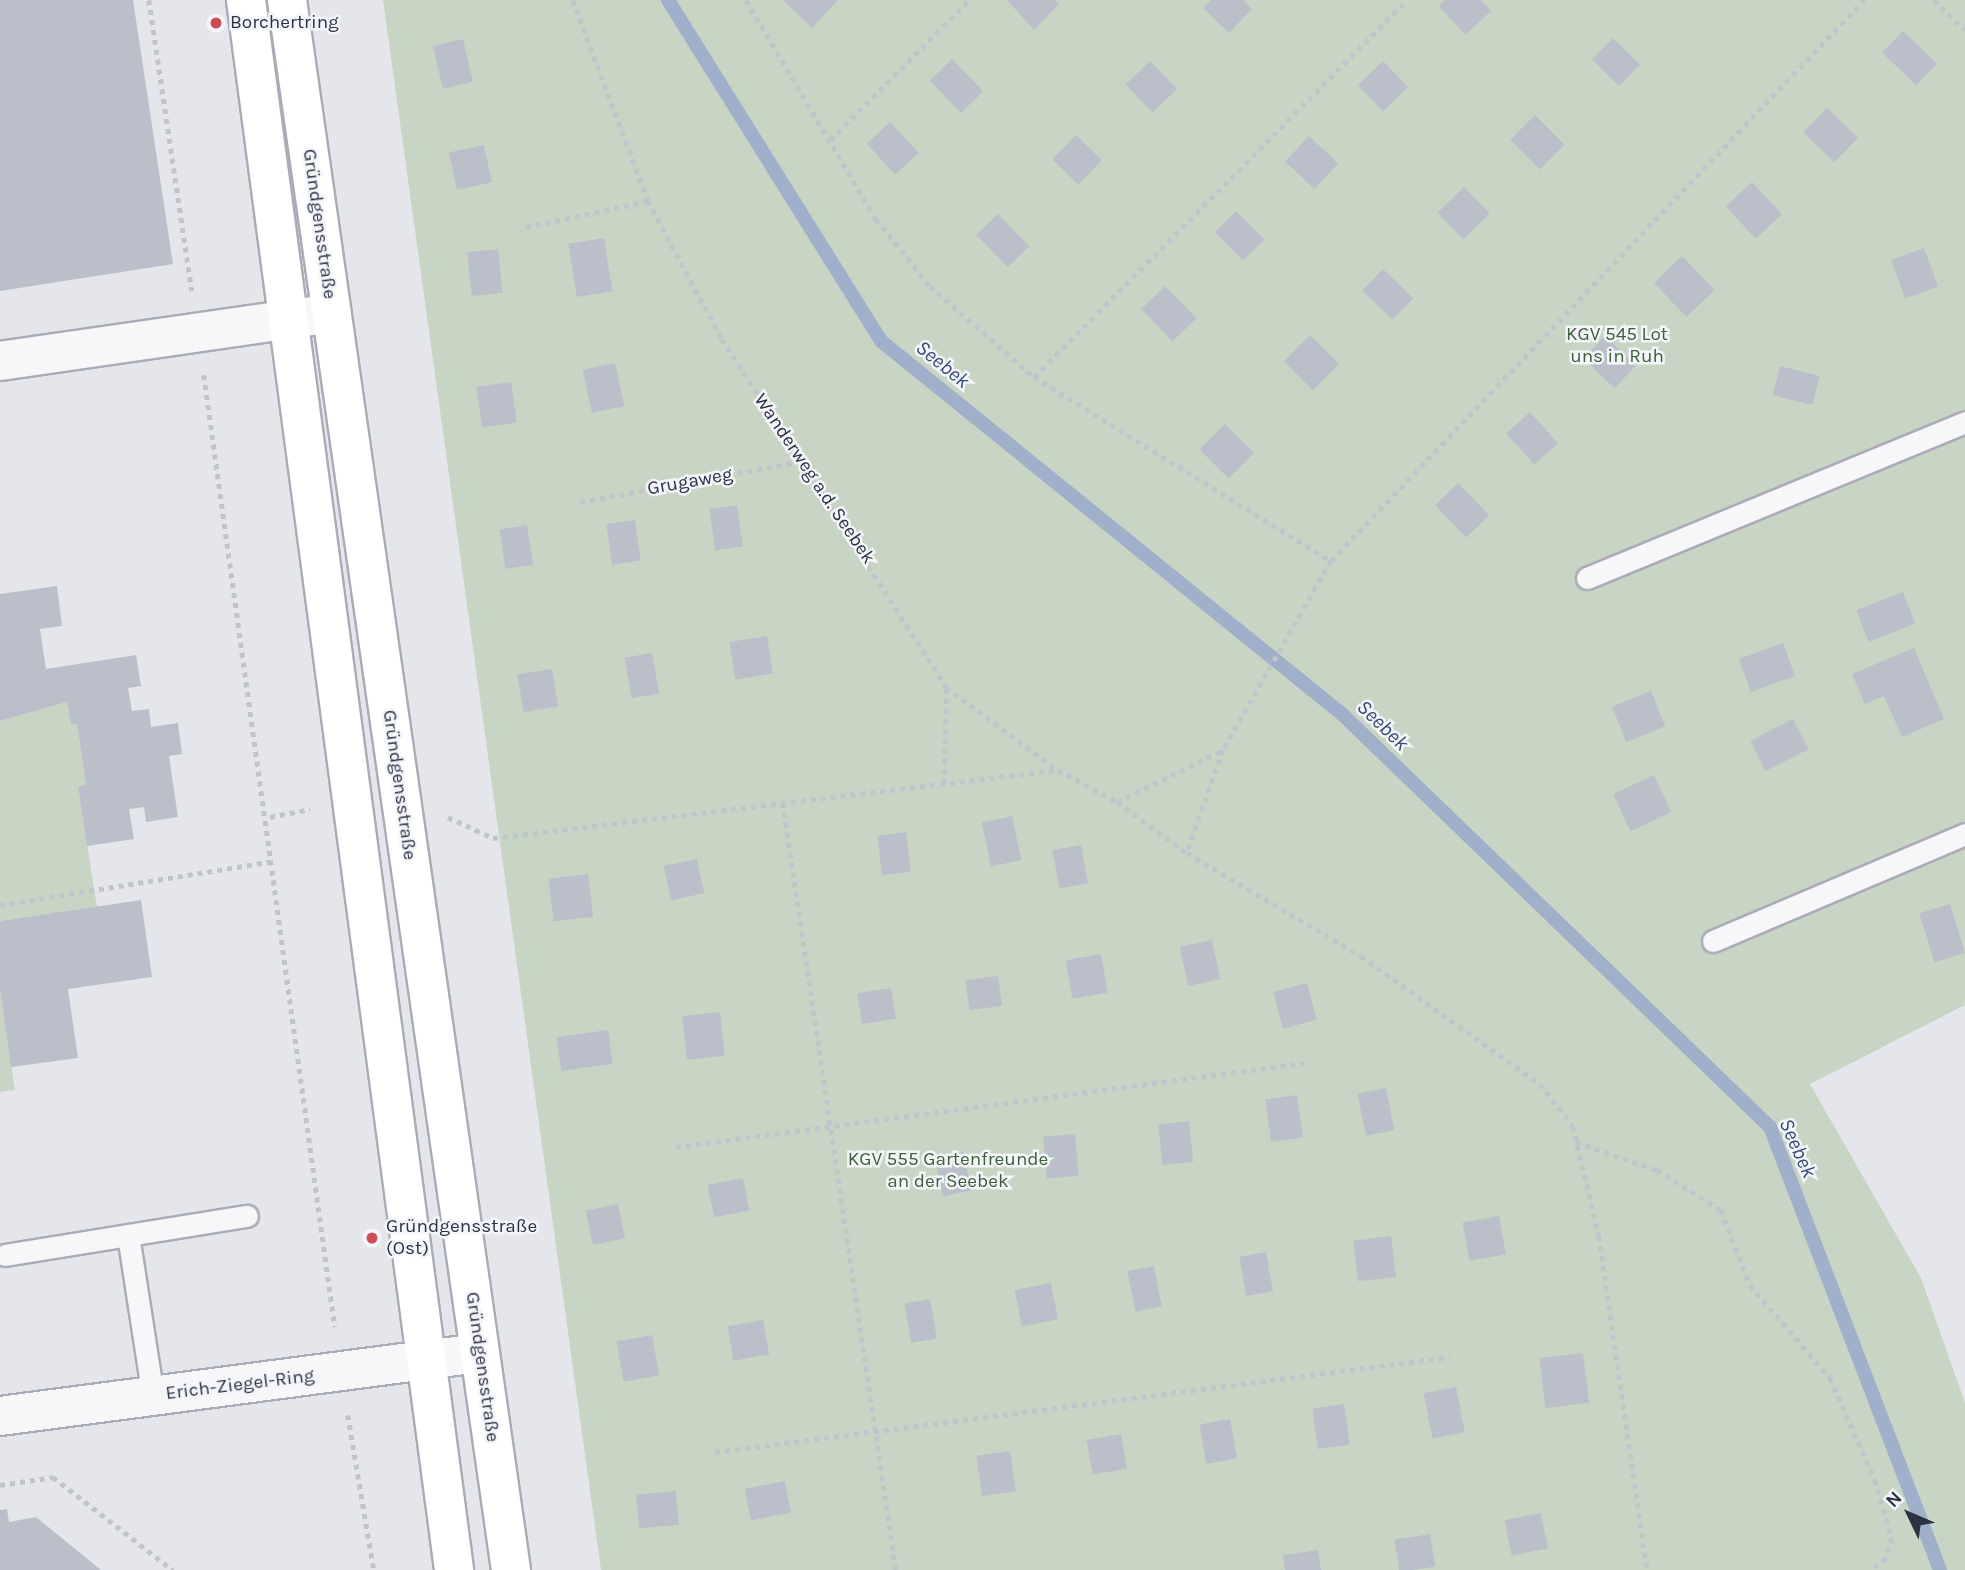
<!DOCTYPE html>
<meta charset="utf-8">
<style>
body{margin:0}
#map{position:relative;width:1965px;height:1570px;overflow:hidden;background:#e4e6eb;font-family:Karla,sans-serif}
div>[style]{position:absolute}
.green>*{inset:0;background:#c8d5c5}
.stream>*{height:14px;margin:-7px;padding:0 7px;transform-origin:7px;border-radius:7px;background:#a0b0ca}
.building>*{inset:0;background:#bbbfc9;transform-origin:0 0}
.path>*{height:4.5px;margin-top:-2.25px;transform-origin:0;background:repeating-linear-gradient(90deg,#c2c4cb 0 5px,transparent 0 10px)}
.roads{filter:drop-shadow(2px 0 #a9acb6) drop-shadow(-2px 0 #a9acb6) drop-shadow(0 2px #a9acb6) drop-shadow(0 -2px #a9acb6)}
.lane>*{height:21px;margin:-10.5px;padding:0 10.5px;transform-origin:10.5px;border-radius:10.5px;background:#f7f7fa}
.street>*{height:38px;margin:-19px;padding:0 19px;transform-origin:19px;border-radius:19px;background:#f7f7fa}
.secondary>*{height:38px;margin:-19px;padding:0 19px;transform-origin:19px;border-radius:19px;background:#fff}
.dots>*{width:19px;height:19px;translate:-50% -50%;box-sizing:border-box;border:4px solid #f4f5f9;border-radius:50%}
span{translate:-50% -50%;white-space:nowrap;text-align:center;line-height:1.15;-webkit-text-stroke:5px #f4f5f9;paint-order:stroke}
.poi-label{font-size:19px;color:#2c3244}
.left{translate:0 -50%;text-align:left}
.street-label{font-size:19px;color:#2c3244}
.park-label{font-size:19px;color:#3d5f39}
.water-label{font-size:21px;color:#364d77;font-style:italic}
.north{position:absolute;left:1874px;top:1479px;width:70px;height:70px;-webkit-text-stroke:5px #f4f5f9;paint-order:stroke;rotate:314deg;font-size:19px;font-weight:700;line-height:28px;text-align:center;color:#2c3244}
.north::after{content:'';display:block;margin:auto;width:24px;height:32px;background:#2c3244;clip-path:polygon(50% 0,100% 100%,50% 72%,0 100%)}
</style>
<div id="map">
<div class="green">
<div style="clip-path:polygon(383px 0,1965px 0,1965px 1005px,1810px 1084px,1921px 1278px,1965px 1403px,1965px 1570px,601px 1570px)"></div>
<div style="clip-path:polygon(67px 702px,71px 725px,77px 724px,86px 785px,78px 787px,97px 907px,0 921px,0 721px)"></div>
<div style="clip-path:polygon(0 989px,15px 1090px,0 1092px)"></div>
</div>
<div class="stream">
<div style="left:668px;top:0;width:402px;rotate:58deg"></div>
<div style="left:881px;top:341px;width:593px;rotate:38.98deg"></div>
<div style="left:1342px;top:714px;width:595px;rotate:43.98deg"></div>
<div style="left:1770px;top:1127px;width:474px;rotate:69deg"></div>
</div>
<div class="building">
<div style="clip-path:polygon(0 0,133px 0,173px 264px,0 291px)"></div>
<div style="clip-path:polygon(783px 0,838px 0,812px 28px)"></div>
<div style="clip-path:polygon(1007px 0,1054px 0,1059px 4px,1034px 30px)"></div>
<div style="clip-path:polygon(1211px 0,1243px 0,1252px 9px,1229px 33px,1203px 8px)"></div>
<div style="clip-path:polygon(1445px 0,1481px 0,1491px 11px,1465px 35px,1439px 6px)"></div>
<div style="left:1903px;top:31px;width:47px;height:30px;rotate:44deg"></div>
<div style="left:1613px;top:38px;width:38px;height:30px;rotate:45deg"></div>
<div style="left:463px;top:39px;width:44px;height:31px;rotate:77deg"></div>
<div style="left:952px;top:59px;width:45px;height:31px;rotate:46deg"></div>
<div style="left:1150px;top:61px;width:39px;height:34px;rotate:46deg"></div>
<div style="left:1383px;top:61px;width:36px;height:35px;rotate:46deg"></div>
<div style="left:1827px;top:108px;width:43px;height:34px;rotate:44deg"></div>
<div style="left:1535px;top:115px;width:42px;height:35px;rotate:45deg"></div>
<div style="left:890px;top:122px;width:42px;height:32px;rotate:47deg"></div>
<div style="left:1076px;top:135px;width:36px;height:34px;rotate:44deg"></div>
<div style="left:1309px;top:136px;width:40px;height:35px;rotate:43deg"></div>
<div style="left:484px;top:145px;width:38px;height:36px;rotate:78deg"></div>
<div style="left:1752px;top:182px;width:44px;height:36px;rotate:47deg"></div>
<div style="left:1464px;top:187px;width:37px;height:37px;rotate:46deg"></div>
<div style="left:1236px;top:211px;width:40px;height:30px;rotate:45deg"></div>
<div style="left:998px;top:214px;width:45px;height:30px;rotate:46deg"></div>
<div style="left:604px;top:238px;width:54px;height:36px;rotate:81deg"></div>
<div style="left:1924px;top:248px;width:41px;height:35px;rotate:70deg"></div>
<div style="left:498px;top:249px;width:44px;height:31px;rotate:84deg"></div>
<div style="left:1682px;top:256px;width:47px;height:39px;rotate:46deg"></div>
<div style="left:1383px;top:269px;width:42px;height:30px;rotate:44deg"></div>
<div style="left:1165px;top:286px;width:45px;height:33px;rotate:46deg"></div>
<div style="left:1310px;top:335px;width:41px;height:37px;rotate:45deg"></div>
<div style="left:1605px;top:336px;width:43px;height:31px;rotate:44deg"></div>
<div style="left:615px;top:363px;width:44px;height:33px;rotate:78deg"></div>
<div style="left:1780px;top:366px;width:41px;height:30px;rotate:14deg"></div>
<div style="left:511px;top:382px;width:41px;height:35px;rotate:82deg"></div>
<div style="left:1530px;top:412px;width:42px;height:32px;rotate:48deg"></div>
<div style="left:1225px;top:424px;width:41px;height:36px;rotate:45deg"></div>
<div style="left:1458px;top:483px;width:45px;height:32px;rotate:46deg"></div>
<div style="left:737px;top:505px;width:42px;height:28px;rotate:82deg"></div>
<div style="left:635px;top:520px;width:41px;height:29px;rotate:82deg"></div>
<div style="left:527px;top:525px;width:40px;height:28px;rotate:81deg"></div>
<div style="clip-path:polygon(57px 586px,62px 626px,40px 629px,46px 669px,136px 655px,141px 686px,128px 688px,132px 711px,149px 709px,151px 727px,178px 723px,182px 754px,169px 756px,178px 817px,146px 822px,144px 807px,129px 809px,134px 839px,87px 846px,78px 787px,86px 785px,77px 724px,71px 725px,67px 702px,0 721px,0 594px)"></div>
<div style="left:1903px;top:592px;width:34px;height:50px;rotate:69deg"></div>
<div style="left:767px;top:636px;width:38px;height:38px;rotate:81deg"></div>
<div style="left:1783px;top:643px;width:35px;height:47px;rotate:70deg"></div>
<div style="clip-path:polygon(1914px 648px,1944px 719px,1902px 737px,1884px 696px,1865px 704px,1852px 674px)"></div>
<div style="left:652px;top:653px;width:41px;height:28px;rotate:80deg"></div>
<div style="left:552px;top:669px;width:38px;height:35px;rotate:81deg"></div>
<div style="left:1651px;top:691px;width:38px;height:42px;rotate:68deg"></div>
<div style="left:1793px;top:719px;width:34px;height:48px;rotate:63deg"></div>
<div style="left:1654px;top:775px;width:41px;height:45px;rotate:65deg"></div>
<div style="left:1012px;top:816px;width:45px;height:31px;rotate:78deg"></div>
<div style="left:906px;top:832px;width:40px;height:29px;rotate:83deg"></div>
<div style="left:1081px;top:845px;width:39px;height:29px;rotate:80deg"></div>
<div style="left:697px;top:859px;width:35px;height:34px;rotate:78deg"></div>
<div style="left:588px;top:874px;width:43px;height:40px;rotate:83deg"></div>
<div style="clip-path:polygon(141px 900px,152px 977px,68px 989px,78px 1058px,11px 1067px,0 989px,0 921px)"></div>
<div style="left:1950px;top:904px;width:51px;height:32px;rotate:73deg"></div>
<div style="left:1212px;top:940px;width:40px;height:33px;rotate:78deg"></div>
<div style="left:1101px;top:954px;width:39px;height:36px;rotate:80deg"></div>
<div style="left:998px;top:976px;width:30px;height:33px;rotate:82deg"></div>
<div style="left:1307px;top:983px;width:38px;height:35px;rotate:75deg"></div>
<div style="left:891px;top:988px;width:31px;height:34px;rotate:81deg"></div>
<div style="left:720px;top:1012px;width:44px;height:38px;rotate:84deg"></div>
<div style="left:608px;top:1030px;width:34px;height:52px;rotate:82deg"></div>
<div style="left:1386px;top:1088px;width:43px;height:29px;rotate:79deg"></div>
<div style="left:1297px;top:1095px;width:43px;height:32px;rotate:82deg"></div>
<div style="left:1189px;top:1121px;width:41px;height:31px;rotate:84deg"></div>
<div style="left:1075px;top:1134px;width:42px;height:32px;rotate:85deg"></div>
<div style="left:963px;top:1151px;width:40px;height:29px;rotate:78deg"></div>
<div style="left:743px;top:1178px;width:33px;height:36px;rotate:79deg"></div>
<div style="left:618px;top:1204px;width:35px;height:33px;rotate:78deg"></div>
<div style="left:1499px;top:1216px;width:39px;height:37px;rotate:80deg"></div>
<div style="left:1391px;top:1236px;width:41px;height:38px;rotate:83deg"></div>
<div style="left:1266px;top:1252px;width:40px;height:27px;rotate:80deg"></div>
<div style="left:1154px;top:1266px;width:41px;height:27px;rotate:79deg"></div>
<div style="left:1051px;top:1283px;width:37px;height:37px;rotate:79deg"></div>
<div style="left:930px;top:1299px;width:40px;height:26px;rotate:80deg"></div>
<div style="left:763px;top:1320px;width:35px;height:36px;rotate:80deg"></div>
<div style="left:652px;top:1335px;width:41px;height:36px;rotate:80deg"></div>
<div style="left:1583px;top:1353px;width:50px;height:44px;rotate:83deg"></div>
<div style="left:1456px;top:1387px;width:46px;height:33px;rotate:79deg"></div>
<div style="left:1344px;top:1404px;width:41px;height:32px;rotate:82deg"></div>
<div style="left:1230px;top:1419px;width:40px;height:31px;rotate:80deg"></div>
<div style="left:1121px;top:1434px;width:35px;height:35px;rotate:80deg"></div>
<div style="left:1010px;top:1451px;width:41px;height:34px;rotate:82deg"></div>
<div style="left:785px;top:1481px;width:32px;height:41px;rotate:79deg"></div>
<div style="left:676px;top:1491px;width:34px;height:40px;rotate:85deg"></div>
<div style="clip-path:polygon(7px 1509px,9px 1522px,36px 1517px,101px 1570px,0 1570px,0 1510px)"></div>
<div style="left:1541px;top:1513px;width:36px;height:37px;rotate:79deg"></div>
<div style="left:1430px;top:1534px;width:33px;height:36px;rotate:81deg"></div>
<div style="clip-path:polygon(1318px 1550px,1321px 1570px,1285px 1570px,1283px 1555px)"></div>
</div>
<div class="path">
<div style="left:149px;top:0;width:294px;rotate:81.6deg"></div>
<div style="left:573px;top:0;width:215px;rotate:69.5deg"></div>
<div style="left:648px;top:201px;width:157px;rotate:61.8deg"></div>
<div style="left:722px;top:339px;width:414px;rotate:57.2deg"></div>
<div style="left:946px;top:687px;width:139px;rotate:36.5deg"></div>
<div style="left:1058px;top:770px;width:67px;rotate:28.5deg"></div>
<div style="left:1117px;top:802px;width:87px;rotate:36.1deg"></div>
<div style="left:746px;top:0;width:255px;rotate:59.3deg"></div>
<div style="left:876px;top:219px;width:86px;rotate:51.1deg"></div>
<div style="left:930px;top:286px;width:138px;rotate:41.2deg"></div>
<div style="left:1034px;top:377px;width:349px;rotate:31.8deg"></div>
<div style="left:1331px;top:561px;width:218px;rotate:119.7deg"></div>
<div style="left:1223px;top:750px;width:109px;rotate:109.3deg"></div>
<div style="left:1187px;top:853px;width:202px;rotate:30.6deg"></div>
<div style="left:1361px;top:956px;width:220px;rotate:35.6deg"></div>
<div style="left:1540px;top:1084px;width:53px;rotate:51.8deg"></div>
<div style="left:1573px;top:1126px;width:113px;rotate:76.7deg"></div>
<div style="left:1599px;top:1236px;width:337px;rotate:81.8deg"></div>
<div style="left:1934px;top:0;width:43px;rotate:44.1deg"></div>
<div style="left:830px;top:140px;width:197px;rotate:-45.2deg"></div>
<div style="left:526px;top:227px;width:125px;rotate:-12deg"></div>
<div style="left:204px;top:375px;width:961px;rotate:82.17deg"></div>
<div style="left:1034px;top:377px;width:530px;rotate:-45.31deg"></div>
<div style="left:580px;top:502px;width:223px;rotate:-10.4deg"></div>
<div style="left:1331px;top:561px;width:774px;rotate:-46.47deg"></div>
<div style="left:944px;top:784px;width:96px;rotate:-88.8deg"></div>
<div style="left:1117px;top:802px;width:118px;rotate:-26.1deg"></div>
<div style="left:783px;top:803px;width:775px;rotate:81.62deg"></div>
<div style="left:270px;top:817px;width:41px;rotate:-11.3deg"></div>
<div style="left:448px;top:817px;width:50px;rotate:25deg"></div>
<div style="left:493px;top:838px;width:568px;rotate:-6.87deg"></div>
<div style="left:0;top:905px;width:279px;rotate:-9.1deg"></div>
<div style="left:1576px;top:1142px;width:86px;rotate:19.1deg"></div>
<div style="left:1657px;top:1170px;width:75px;rotate:32deg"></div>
<div style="left:1721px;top:1210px;width:80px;rotate:68.9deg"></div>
<div style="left:1750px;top:1285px;width:123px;rotate:49.3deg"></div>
<div style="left:1830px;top:1378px;width:111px;rotate:66.2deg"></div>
<div style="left:1875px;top:1480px;width:60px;rotate:73.7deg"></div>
<div style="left:1892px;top:1538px;width:22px;rotate:106deg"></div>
<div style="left:1886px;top:1559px;width:19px;rotate:144deg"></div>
<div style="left:676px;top:1147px;width:634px;rotate:-7.62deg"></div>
<div style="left:348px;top:1415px;width:157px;rotate:80.5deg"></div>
<div style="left:715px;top:1452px;width:741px;rotate:-7.36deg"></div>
<div style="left:0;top:1485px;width:54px;rotate:-8.6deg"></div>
<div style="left:53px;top:1477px;width:152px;rotate:37.8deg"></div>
</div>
<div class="roads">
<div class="lane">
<div style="left:1587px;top:578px;width:409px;rotate:-22.4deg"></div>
<div style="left:1713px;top:941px;width:274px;rotate:-23deg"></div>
<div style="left:128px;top:1235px;width:163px;rotate:81.2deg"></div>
<div style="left:5px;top:1255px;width:245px;rotate:-9.2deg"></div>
</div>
<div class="street">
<div style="left:0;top:361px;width:335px;rotate:-8.2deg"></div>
<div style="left:0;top:1416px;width:484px;rotate:-7.5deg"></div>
</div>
<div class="secondary">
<div style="left:246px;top:0;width:1584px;rotate:82.45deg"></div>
<div style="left:287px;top:0;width:1586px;rotate:81.88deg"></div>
</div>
</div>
<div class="dots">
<div style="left:216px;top:23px;background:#cc4d54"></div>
<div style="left:372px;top:1238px;background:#cc4d54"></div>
</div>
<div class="poi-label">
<span class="left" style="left:230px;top:23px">Borchertring</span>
<span class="left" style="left:386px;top:1238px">Gründgensstraße<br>(Ost)</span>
</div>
<div class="street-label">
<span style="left:319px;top:224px;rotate:82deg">Gründgensstraße</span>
<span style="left:814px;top:479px;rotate:56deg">Wanderweg a.d. Seebek</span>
<span style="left:690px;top:482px;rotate:-10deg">Grugaweg</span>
<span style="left:399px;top:785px;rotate:82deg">Gründgensstraße</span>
<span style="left:482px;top:1367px;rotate:82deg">Gründgensstraße</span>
<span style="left:240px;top:1385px;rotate:-7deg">Erich-Ziegel-Ring</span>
</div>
<div class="park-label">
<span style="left:1617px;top:346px">KGV 545 Lot<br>uns in Ruh</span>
<span style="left:948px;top:1171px">KGV 555 Gartenfreunde<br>an der Seebek</span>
</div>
<div class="water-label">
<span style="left:943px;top:364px;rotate:39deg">Seebek</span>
<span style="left:1383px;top:725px;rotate:44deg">Seebek</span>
<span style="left:1798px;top:1148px;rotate:66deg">Seebek</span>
</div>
<div class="north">N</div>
</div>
